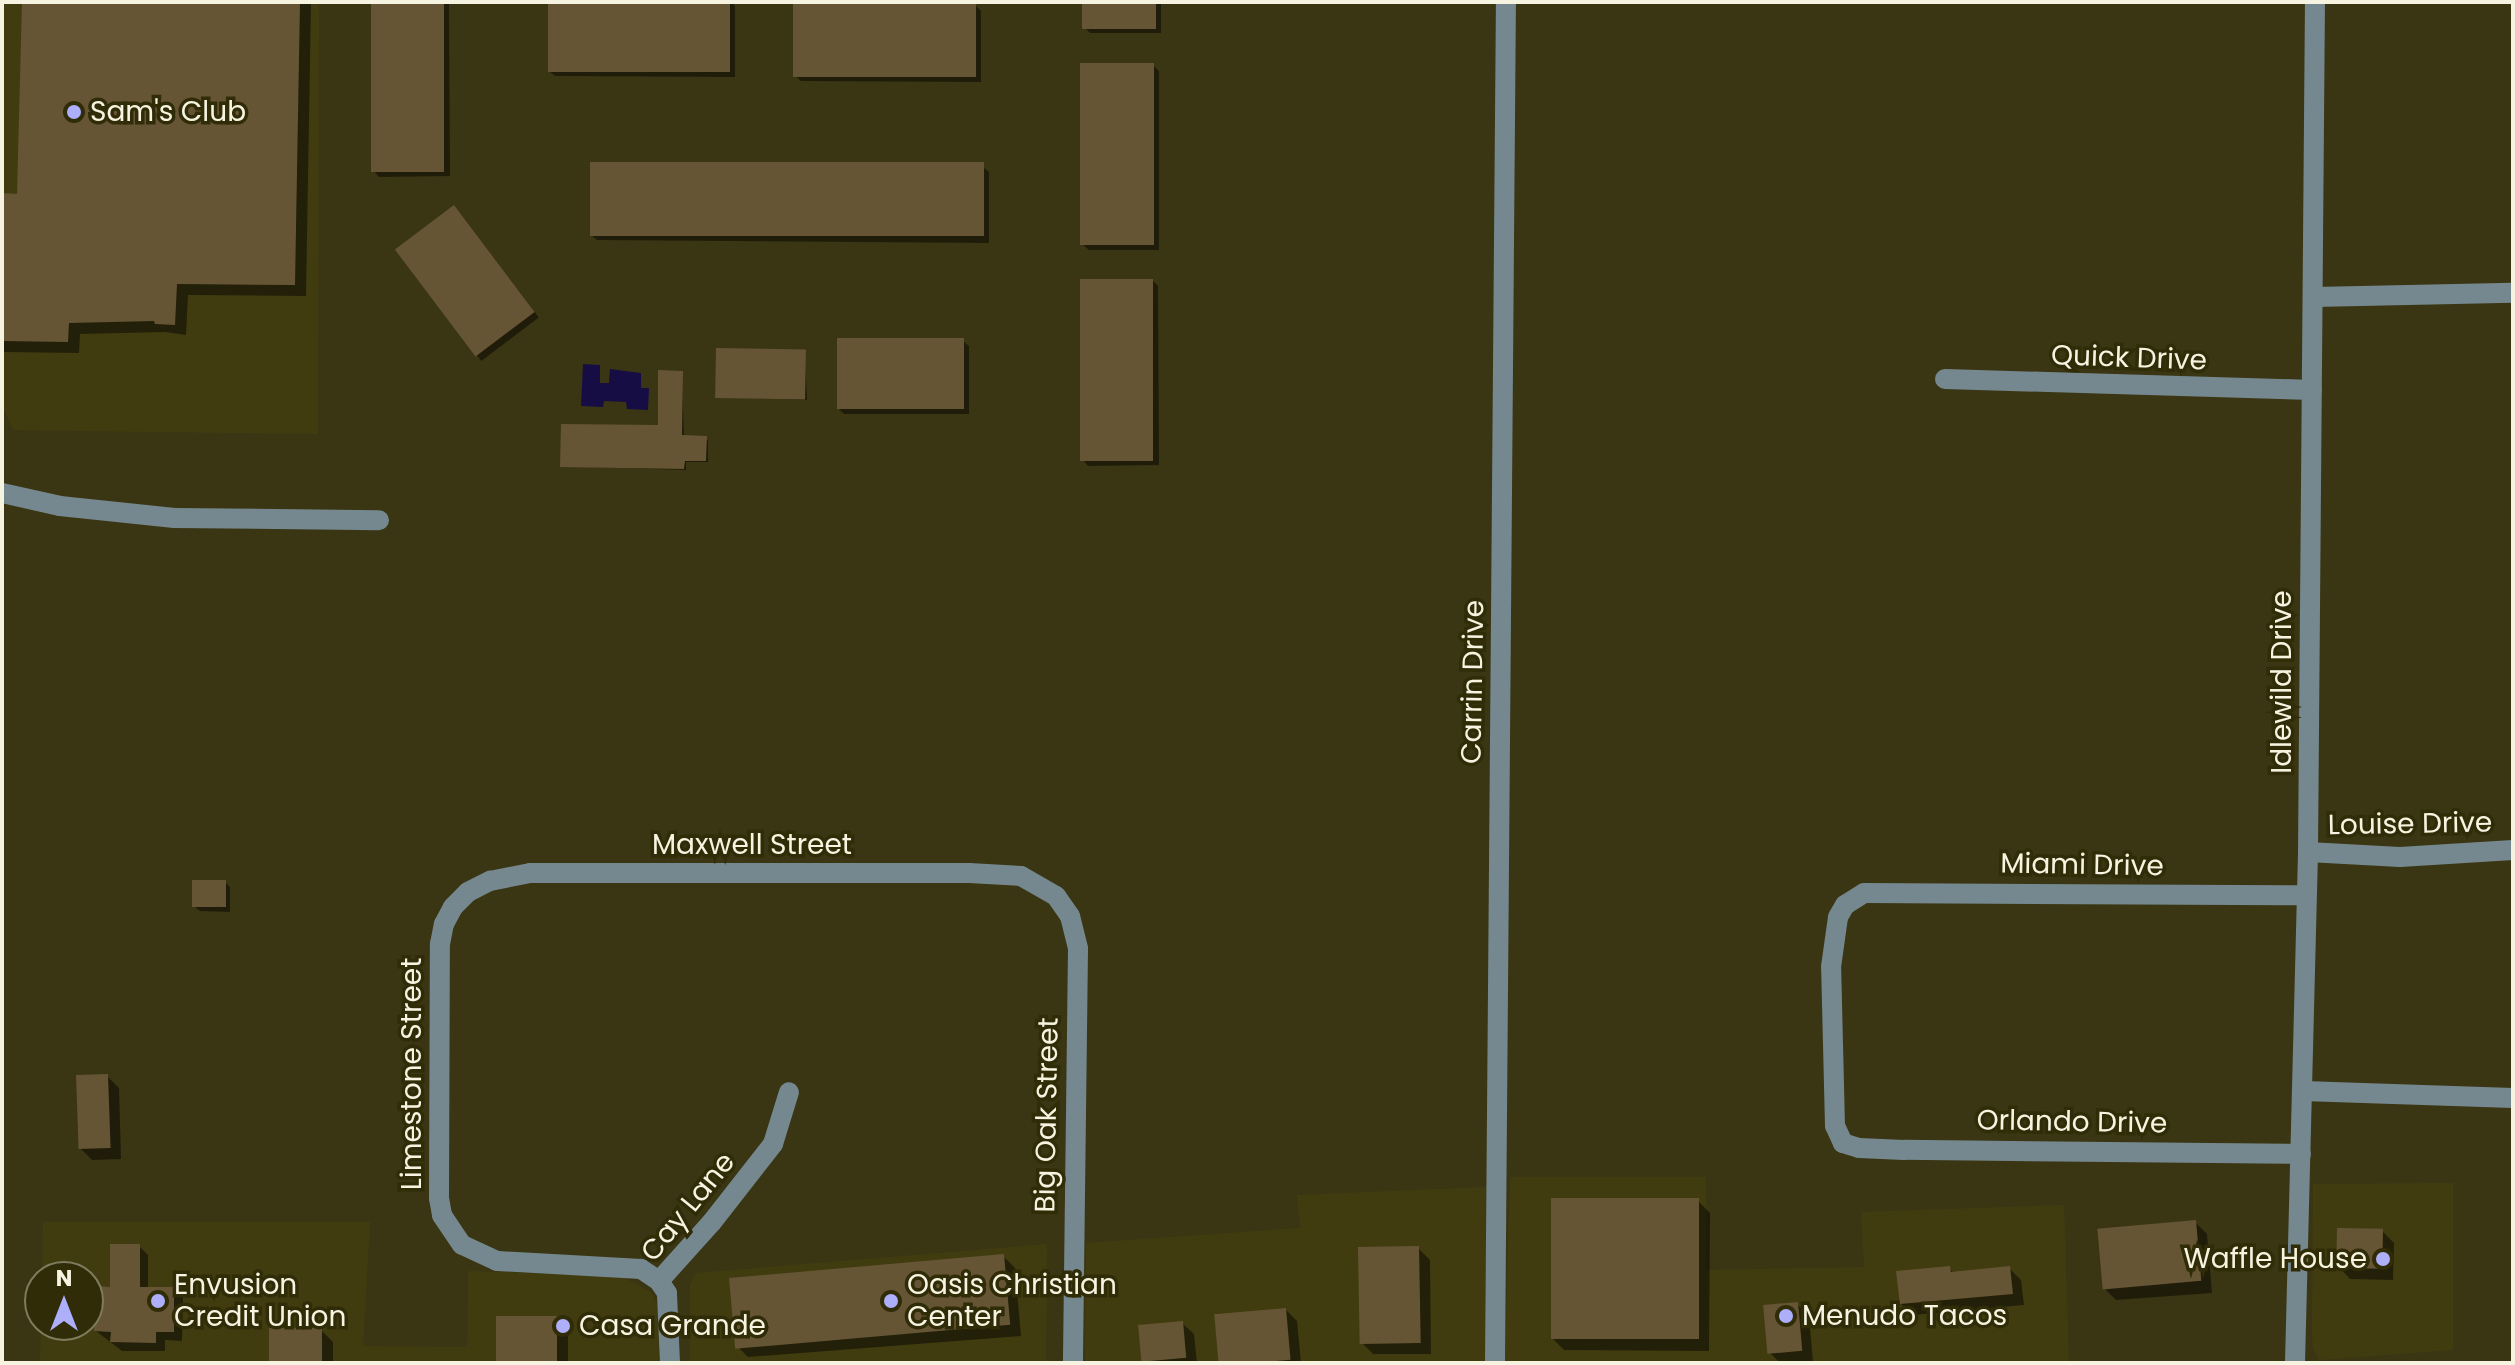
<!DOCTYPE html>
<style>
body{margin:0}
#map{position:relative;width:2515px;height:1365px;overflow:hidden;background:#3a3613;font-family:Poppins,sans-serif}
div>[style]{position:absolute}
.built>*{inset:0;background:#413c10}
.water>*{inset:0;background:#170d45}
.shadow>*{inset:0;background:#0007;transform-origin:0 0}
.building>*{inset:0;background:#665535;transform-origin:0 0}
.minor>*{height:20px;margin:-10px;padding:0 10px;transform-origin:10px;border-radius:10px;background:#76888f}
.dots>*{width:22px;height:22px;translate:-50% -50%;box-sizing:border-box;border:4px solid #302c08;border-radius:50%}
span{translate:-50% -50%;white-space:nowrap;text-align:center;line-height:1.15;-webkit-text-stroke:7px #302c08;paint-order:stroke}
.poi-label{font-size:28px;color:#f6f4e0}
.left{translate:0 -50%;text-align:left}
.right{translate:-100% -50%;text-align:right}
.street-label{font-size:28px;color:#f6f4e0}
.frame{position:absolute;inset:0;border:4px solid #f6f4e0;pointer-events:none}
.north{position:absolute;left:24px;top:1261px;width:80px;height:80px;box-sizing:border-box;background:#302c08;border:2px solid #7f7c5e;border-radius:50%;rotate:0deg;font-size:22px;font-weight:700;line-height:32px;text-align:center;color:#f6f4e0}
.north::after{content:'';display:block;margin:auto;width:28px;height:36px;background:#adaffb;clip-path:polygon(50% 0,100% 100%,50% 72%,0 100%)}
</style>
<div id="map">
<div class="built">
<div style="clip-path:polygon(2px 2px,319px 2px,318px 434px,13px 430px,2px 406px)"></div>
<div style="clip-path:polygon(1510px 1177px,1706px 1177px,1706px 1270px,1864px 1267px,1861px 1212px,2064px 1205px,2069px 1363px,1505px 1363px)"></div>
<div style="clip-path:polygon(2453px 1183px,2453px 1350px,2319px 1360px,2313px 1349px,2312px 1335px,2313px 1184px)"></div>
<div style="clip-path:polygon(1486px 1187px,1485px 1363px,1085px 1363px,1086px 1243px,1300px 1228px,1297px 1195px)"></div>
<div style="clip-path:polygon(43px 1222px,370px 1222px,363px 1346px,467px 1347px,468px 1271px,621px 1276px,651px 1292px,658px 1306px,659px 1363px,40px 1363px,41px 1325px,88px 1325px,88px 1277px,42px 1277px)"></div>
<div style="clip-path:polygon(1047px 1244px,1046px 1363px,690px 1363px,690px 1285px,696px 1273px)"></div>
</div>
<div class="water">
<div style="clip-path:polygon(583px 364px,600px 365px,600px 383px,609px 383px,610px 369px,641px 373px,641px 388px,649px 388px,648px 410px,627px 409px,626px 402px,604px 401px,603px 407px,581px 406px)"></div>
</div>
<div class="shadow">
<div style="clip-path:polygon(24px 2px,311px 2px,306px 296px,188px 295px,186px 335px,165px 332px,80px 334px,79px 353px,2px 352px,2px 195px,19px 196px)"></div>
<div style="clip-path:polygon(373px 2px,449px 2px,450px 176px,379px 177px,374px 171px)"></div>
<div style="clip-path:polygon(550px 2px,731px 2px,735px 6px,735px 77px,555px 76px,549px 71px)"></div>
<div style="clip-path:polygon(1084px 2px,1161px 2px,1161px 33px,1090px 33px,1085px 28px)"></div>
<div style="clip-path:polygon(976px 6px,981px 11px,981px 82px,801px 81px,795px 76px)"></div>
<div style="clip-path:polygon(1153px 65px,1159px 71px,1159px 250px,1089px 250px,1083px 245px)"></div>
<div style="clip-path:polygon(983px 167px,989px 172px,989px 243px,597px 240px,591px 235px)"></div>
<div style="left:460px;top:213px;width:131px;height:72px;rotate:53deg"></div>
<div style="clip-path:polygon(1153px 281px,1158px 286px,1159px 465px,1088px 466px,1083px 460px)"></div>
<div style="clip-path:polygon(963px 341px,969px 346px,969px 414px,844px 414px,838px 408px)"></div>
<div style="clip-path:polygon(805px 352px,807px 400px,717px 397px)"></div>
<div style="clip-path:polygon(682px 373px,684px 437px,708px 440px,708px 462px,686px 462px,686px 470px,562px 466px,660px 427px)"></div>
<div style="clip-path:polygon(225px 882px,230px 887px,230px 912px,200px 911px,194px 906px)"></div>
<div style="clip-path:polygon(107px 1076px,119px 1088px,121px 1159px,92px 1160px,80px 1148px)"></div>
<div style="clip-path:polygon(1698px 1201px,1710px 1213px,1709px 1351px,1564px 1350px,1552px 1338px)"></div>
<div style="clip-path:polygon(2195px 1222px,2207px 1234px,2212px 1293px,2116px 1300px,2105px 1289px)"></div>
<div style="clip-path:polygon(2382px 1231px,2394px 1243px,2393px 1280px,2350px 1279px,2339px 1267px)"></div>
<div style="clip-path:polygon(139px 1246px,148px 1255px,148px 1289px,173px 1289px,183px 1298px,182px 1341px,165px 1340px,165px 1351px,122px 1351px,96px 1331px,112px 1289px)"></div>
<div style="clip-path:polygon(1418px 1248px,1430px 1260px,1431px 1354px,1373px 1354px,1361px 1342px)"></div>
<div style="clip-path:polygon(1004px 1257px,1015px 1268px,1021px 1336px,748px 1357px,736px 1345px)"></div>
<div style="clip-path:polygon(1949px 1268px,1955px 1274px,2009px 1268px,2021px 1280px,2024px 1305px,1913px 1315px,1901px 1304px)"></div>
<div style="clip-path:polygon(1797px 1304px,1809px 1316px,1813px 1362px,1780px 1363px,1770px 1353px)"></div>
<div style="clip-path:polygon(1286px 1310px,1297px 1321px,1301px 1363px,1220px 1363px,1216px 1316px)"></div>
<div style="clip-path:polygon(556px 1318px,568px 1330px,568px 1363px,498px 1363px)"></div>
<div style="clip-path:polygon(1182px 1323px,1194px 1334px,1197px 1363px,1145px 1363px)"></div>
<div style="clip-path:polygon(321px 1330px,333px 1342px,333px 1363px,271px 1363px)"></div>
</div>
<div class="building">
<div style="clip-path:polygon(22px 2px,300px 2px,295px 285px,177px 284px,175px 325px,155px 324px,154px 321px,69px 323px,68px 342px,2px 341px,2px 193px,17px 194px)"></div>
<div style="left:371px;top:2px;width:73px;height:170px"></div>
<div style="left:548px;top:2px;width:182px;height:70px"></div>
<div style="left:1082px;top:2px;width:74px;height:27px"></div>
<div style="left:793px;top:3px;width:183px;height:74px"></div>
<div style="left:1154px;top:63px;width:182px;height:74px;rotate:90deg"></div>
<div style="left:590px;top:162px;width:394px;height:74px"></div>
<div style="left:454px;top:205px;width:134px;height:74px;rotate:53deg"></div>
<div style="left:1080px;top:279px;width:73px;height:182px"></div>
<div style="left:837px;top:338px;width:127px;height:71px"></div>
<div style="left:716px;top:348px;width:90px;height:50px;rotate:1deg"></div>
<div style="clip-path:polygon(658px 370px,683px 371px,682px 435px,707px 436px,706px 461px,685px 461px,684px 469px,560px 467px,561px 424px,658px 425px)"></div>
<div style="left:192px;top:880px;width:34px;height:27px"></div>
<div style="left:108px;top:1074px;width:74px;height:32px;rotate:88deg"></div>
<div style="left:1551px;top:1198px;width:148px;height:141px"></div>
<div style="left:2196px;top:1220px;width:61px;height:99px;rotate:85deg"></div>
<div style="left:2337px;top:1228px;width:46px;height:40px;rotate:1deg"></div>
<div style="clip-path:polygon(110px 1244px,140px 1244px,140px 1287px,174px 1287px,174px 1332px,156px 1332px,156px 1343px,110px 1342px,111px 1332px,94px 1331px,95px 1286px,110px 1287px)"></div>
<div style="left:1419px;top:1246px;width:97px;height:61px;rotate:89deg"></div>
<div style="left:1004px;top:1254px;width:71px;height:276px;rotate:85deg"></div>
<div style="clip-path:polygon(1950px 1266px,1951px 1272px,2010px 1266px,2013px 1294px,1900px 1304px,1896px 1271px)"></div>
<div style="left:1798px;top:1302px;width:49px;height:35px;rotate:85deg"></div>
<div style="left:1286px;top:1308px;width:52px;height:72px;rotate:85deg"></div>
<div style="left:496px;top:1316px;width:61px;height:47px"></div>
<div style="left:1183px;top:1321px;width:37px;height:45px;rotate:85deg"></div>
<div style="left:269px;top:1328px;width:53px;height:35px"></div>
</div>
<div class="minor">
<div style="left:2314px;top:297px;width:199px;rotate:-1.2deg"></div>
<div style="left:1945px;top:379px;width:367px;rotate:1.7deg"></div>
<div style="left:2px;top:493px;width:59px;rotate:12.6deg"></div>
<div style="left:60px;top:506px;width:115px;rotate:6deg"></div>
<div style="left:174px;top:518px;width:205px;rotate:0.6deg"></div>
<div style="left:2308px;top:852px;width:92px;rotate:3.1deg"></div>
<div style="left:2400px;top:857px;width:113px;rotate:-3.5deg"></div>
<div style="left:2303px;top:1091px;width:210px;rotate:1.9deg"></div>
<div style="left:2301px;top:1154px;width:397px;rotate:-179.4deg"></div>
<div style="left:1904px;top:1150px;width:45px;rotate:-177.5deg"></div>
<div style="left:1859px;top:1148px;width:17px;rotate:-163deg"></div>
<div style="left:1843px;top:1143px;width:19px;rotate:-115deg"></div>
<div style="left:1835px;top:1126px;width:159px;rotate:-91.4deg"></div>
<div style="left:1831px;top:967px;width:50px;rotate:-82deg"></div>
<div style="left:1838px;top:917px;width:14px;rotate:-60deg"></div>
<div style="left:1845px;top:905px;width:22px;rotate:-32deg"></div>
<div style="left:1864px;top:893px;width:442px;rotate:0.3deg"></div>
<div style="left:659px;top:1281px;width:79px;rotate:-48.1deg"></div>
<div style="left:712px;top:1222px;width:99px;rotate:-52deg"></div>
<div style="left:773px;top:1144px;width:54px;rotate:-72.9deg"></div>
<div style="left:670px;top:1363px;width:70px;rotate:-92.5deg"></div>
<div style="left:667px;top:1293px;width:14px;rotate:-124deg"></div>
<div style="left:659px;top:1281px;width:22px;rotate:-146deg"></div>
<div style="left:641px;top:1269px;width:144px;rotate:-176.8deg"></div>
<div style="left:497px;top:1261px;width:38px;rotate:-155deg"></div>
<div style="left:462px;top:1245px;width:36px;rotate:-124deg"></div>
<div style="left:442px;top:1215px;width:17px;rotate:-100deg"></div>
<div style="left:439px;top:1198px;width:254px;rotate:-89.8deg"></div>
<div style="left:440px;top:944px;width:20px;rotate:-79deg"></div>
<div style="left:444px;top:924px;width:19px;rotate:-62deg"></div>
<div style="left:453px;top:907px;width:21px;rotate:-45deg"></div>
<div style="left:468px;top:892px;width:25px;rotate:-27deg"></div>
<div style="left:490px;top:881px;width:41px;rotate:-11.3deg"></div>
<div style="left:530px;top:873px;width:439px"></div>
<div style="left:969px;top:873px;width:52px;rotate:3.3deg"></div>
<div style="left:1021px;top:876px;width:40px;rotate:29.7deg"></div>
<div style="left:1056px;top:896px;width:24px;rotate:55deg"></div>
<div style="left:1070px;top:916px;width:34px;rotate:76deg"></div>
<div style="left:1078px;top:949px;width:414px;rotate:90.7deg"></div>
<div style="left:1495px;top:1363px;width:1361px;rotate:-89.54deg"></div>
<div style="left:2295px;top:1363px;width:511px;rotate:-88.54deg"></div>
<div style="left:2308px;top:852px;width:850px;rotate:-89.53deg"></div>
</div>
<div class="dots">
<div style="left:74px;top:112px;background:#adaffb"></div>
<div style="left:2383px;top:1259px;background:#adaffb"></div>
<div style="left:158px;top:1301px;background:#adaffb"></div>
<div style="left:891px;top:1301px;background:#adaffb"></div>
<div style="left:1786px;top:1316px;background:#adaffb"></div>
<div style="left:563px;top:1326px;background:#adaffb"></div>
</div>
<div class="poi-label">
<span class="left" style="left:90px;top:112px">Sam's Club</span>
<span class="right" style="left:2367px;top:1259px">Waffle House</span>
<span class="left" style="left:174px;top:1301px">Envusion<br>Credit Union</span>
<span class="left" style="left:907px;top:1301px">Oasis Christian<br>Center</span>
<span class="left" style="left:1802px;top:1316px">Menudo Tacos</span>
<span class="left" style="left:579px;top:1326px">Casa Grande</span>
</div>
<div class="street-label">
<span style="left:2129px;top:358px;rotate:2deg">Quick Drive</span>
<span style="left:1473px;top:682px;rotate:-89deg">Carrin Drive</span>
<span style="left:2282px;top:682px;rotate:-90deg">Idlewild Drive</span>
<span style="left:2410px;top:824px;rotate:-1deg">Louise Drive</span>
<span style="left:752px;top:845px">Maxwell Street</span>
<span style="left:2082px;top:865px;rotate:1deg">Miami Drive</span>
<span style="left:412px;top:1074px;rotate:-90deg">Limestone Street</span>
<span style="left:1047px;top:1115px;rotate:-89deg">Big Oak Street</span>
<span style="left:2072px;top:1122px;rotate:1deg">Orlando Drive</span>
<span style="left:688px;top:1207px;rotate:-51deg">Cay Lane</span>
</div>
<div class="frame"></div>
<div class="north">N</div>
</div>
